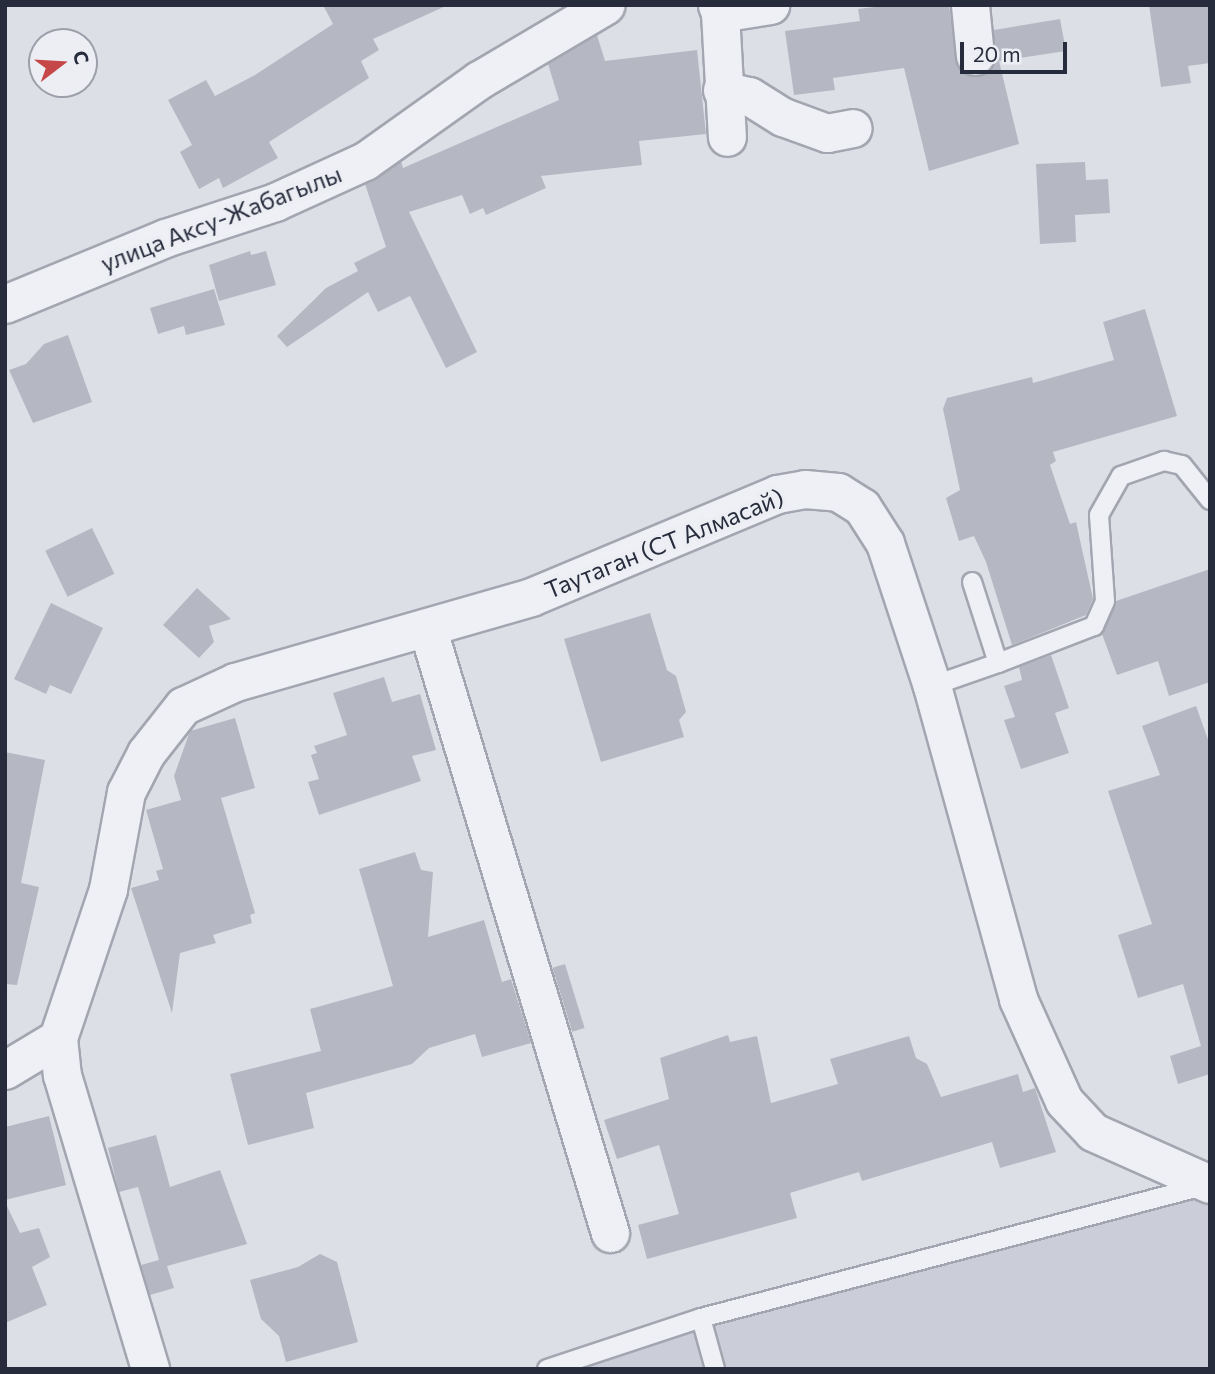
<!DOCTYPE html>
<meta charset="utf-8">
<style>
body{margin:0}
#map{position:relative;width:1215px;height:1374px;overflow:hidden;background:#dddfe6;font-family:Commissioner,sans-serif}
div>[style]{position:absolute}
.built>*{inset:0;background:#cbced8}
.building>*{inset:0;background:#b5b8c3;transform-origin:0 0}
.roads{filter:drop-shadow(2px 0 #a3a6b0) drop-shadow(-2px 0 #a3a6b0) drop-shadow(0 2px #a3a6b0) drop-shadow(0 -2px #a3a6b0)}
.service>*{height:18px;margin:-9px;padding:0 9px;transform-origin:9px;border-radius:9px;background:#eff0f5}
.minor>*{height:37px;margin:-18.5px;padding:0 18.5px;transform-origin:18.5px;border-radius:18.5px;background:#eff0f5}
span{translate:-50% -50%;white-space:nowrap;text-align:center;line-height:1.15;-webkit-text-stroke:7px #eceef4;paint-order:stroke}
.street-label{font-size:24px;color:#272c3c}
.frame{position:absolute;inset:0;border:7px solid #272c3c;pointer-events:none}
.north{position:absolute;left:28px;top:28px;width:70px;height:70px;box-sizing:border-box;background:#eceef4;border:2px solid #9da0aa;border-radius:50%;rotate:73deg;font-size:19px;font-weight:700;line-height:28px;text-align:center;color:#272c3c}
.north::after{content:'';display:block;margin:auto;width:24px;height:32px;background:#c64747;clip-path:polygon(50% 0,100% 100%,50% 72%,0 100%)}
.scale{position:absolute;left:960px;top:42px;width:107px;height:32px;box-sizing:border-box;border:4px solid #272c3c;border-top:0;padding-left:9px;font-size:21px;line-height:24px;white-space:nowrap;color:#272c3c;-webkit-text-stroke:5px #eceef4;paint-order:stroke}
</style>
<div id="map">
<div class="built">
<div style="clip-path:polygon(1210px 1184px,1210px 1369px,547px 1369px)"></div>
</div>
<div class="building">
<div style="clip-path:polygon(323px 5px,448px 5px,373px 39px,379px 50px,361px 61px,369px 78px,269px 142px,278px 158px,223px 188px,219px 178px,199px 189px,180px 152px,192px 145px,168px 100px,206px 80px,215px 96px,255px 75px,333px 24px)"></div>
<div style="clip-path:polygon(891px 5px,949px 5px,958px 68px,976px 77px,994px 64px,994px 30px,1060px 19px,1066px 51px,999px 61px,1019px 144px,929px 171px,904px 68px,833px 78px,835px 90px,794px 95px,785px 31px,860px 21px,858px 9px)"></div>
<div style="clip-path:polygon(1149px 5px,1210px 5px,1210px 63px,1188px 66px,1191px 83px,1161px 87px)"></div>
<div style="clip-path:polygon(597px 35px,605px 61px,697px 50px,706px 134px,639px 141px,642px 165px,541px 176px,546px 188px,486px 215px,483px 208px,470px 214px,462px 195px,409px 212px,477px 352px,446px 368px,410px 296px,378px 312px,368px 292px,287px 347px,277px 336px,326px 288px,358px 271px,354px 263px,386px 247px,365px 184px,401px 161px,403px 168px,559px 100px,548px 64px)"></div>
<div style="clip-path:polygon(1085px 162px,1086px 180px,1108px 179px,1110px 213px,1075px 215px,1076px 242px,1040px 244px,1036px 164px)"></div>
<div style="clip-path:polygon(250px 251px,251px 255px,266px 251px,276px 285px,219px 301px,209px 265px)"></div>
<div style="clip-path:polygon(214px 289px,225px 325px,186px 335px,184px 326px,158px 334px,150px 308px)"></div>
<div style="clip-path:polygon(1145px 309px,1177px 416px,1053px 452px,1056px 461px,1050px 465px,1070px 524px,1076px 522px,1093px 599px,1086px 615px,1012px 645px,986px 562px,974px 536px,959px 541px,946px 498px,960px 490px,943px 409px,947px 398px,1032px 377px,1033px 383px,1114px 360px,1103px 322px)"></div>
<div style="clip-path:polygon(68px 335px,92px 402px,33px 423px,9px 370px,26px 364px,44px 344px)"></div>
<div style="left:92px;top:528px;width:51px;height:52px;rotate:64deg"></div>
<div style="clip-path:polygon(1210px 569px,1210px 682px,1169px 696px,1158px 661px,1117px 675px,1102px 634px,1116px 601px)"></div>
<div style="clip-path:polygon(197px 588px,231px 619px,209px 626px,214px 642px,199px 658px,163px 625px)"></div>
<div style="clip-path:polygon(51px 603px,103px 628px,71px 694px,50px 685px,46px 694px,14px 679px)"></div>
<div style="clip-path:polygon(650px 613px,667px 670px,676px 676px,686px 712px,679px 720px,684px 737px,601px 762px,564px 639px)"></div>
<div style="clip-path:polygon(1051px 655px,1069px 708px,1055px 713px,1069px 753px,1021px 769px,1004px 720px,1015px 717px,1004px 686px,1022px 680px,1019px 667px)"></div>
<div style="clip-path:polygon(384px 677px,392px 702px,420px 694px,436px 750px,412px 756px,421px 781px,319px 815px,308px 782px,319px 779px,311px 755px,317px 753px,314px 746px,347px 735px,333px 693px)"></div>
<div style="clip-path:polygon(1196px 706px,1210px 745px,1210px 1074px,1178px 1084px,1170px 1056px,1201px 1046px,1183px 984px,1138px 998px,1118px 935px,1152px 924px,1108px 791px,1160px 775px,1142px 726px)"></div>
<div style="clip-path:polygon(235px 718px,255px 788px,221px 798px,255px 913px,250px 915px,252px 923px,213px 935px,216px 943px,180px 953px,172px 1013px,131px 888px,159px 880px,156px 871px,163px 869px,146px 810px,181px 800px,174px 776px,190px 731px)"></div>
<div style="clip-path:polygon(5px 752px,45px 760px,21px 883px,39px 887px,17px 985px,5px 984px)"></div>
<div style="clip-path:polygon(415px 852px,421px 870px,433px 872px,428px 937px,484px 920px,502px 982px,511px 979px,531px 1043px,482px 1057px,475px 1034px,429px 1048px,412px 1064px,306px 1093px,314px 1128px,248px 1145px,230px 1074px,321px 1051px,310px 1009px,393px 986px,359px 869px)"></div>
<div style="left:565px;top:964px;width:67px;height:13px;rotate:73deg"></div>
<div style="clip-path:polygon(728px 1035px,730px 1042px,757px 1036px,771px 1103px,838px 1084px,830px 1059px,909px 1036px,916px 1058px,927px 1064px,941px 1097px,1018px 1074px,1023px 1092px,1035px 1088px,1056px 1152px,1000px 1168px,992px 1142px,862px 1181px,859px 1172px,790px 1193px,797px 1218px,647px 1259px,638px 1225px,679px 1214px,659px 1145px,617px 1159px,604px 1120px,669px 1099px,660px 1058px)"></div>
<div style="clip-path:polygon(49px 1116px,66px 1185px,5px 1200px,5px 1127px)"></div>
<div style="clip-path:polygon(156px 1135px,170px 1187px,220px 1170px,247px 1244px,167px 1266px,174px 1288px,150px 1295px,141px 1265px,159px 1260px,138px 1187px,119px 1192px,108px 1148px)"></div>
<div style="clip-path:polygon(5px 1202px,20px 1233px,39px 1228px,50px 1257px,32px 1267px,47px 1305px,5px 1323px)"></div>
<div style="clip-path:polygon(320px 1254px,337px 1262px,358px 1342px,286px 1362px,279px 1336px,261px 1319px,250px 1280px,298px 1267px)"></div>
</div>
<div class="roads">
<div class="service">
<div style="left:972px;top:582px;width:85px;rotate:72.2deg"></div>
<div style="left:998px;top:663px;width:103px;rotate:-21.1deg"></div>
<div style="left:1094px;top:626px;width:27px;rotate:-66deg"></div>
<div style="left:1105px;top:601px;width:86px;rotate:-94deg"></div>
<div style="left:1099px;top:515px;width:45px;rotate:-60.6deg"></div>
<div style="left:1121px;top:476px;width:46px;rotate:-19.2deg"></div>
<div style="left:1164px;top:461px;width:18px;rotate:13deg"></div>
<div style="left:1182px;top:465px;width:45px;rotate:51.3deg"></div>
<div style="left:932px;top:686px;width:70px;rotate:-19.2deg"></div>
<div style="left:701px;top:1318px;width:519px;rotate:-14.73deg"></div>
<div style="left:547px;top:1369px;width:162px;rotate:-18.3deg"></div>
<div style="left:701px;top:1318px;width:53px;rotate:74.6deg"></div>
</div>
<div class="minor">
<div style="left:717px;top:5px;width:9px;rotate:69deg"></div>
<div style="left:720px;top:13px;width:51px;rotate:-9.1deg"></div>
<div style="left:970px;top:5px;width:51px;rotate:84.4deg"></div>
<div style="left:720px;top:13px;width:124px;rotate:86.8deg"></div>
<div style="left:722px;top:90px;width:28px;rotate:13deg"></div>
<div style="left:749px;top:96px;width:40px;rotate:32deg"></div>
<div style="left:783px;top:117px;width:47px;rotate:20deg"></div>
<div style="left:827px;top:133px;width:26px;rotate:-11deg"></div>
<div style="left:5px;top:304px;width:173px;rotate:-22.4deg"></div>
<div style="left:165px;top:238px;width:116px;rotate:-18.1deg"></div>
<div style="left:275px;top:202px;width:99px;rotate:-24.5deg"></div>
<div style="left:365px;top:161px;width:140px;rotate:-35.4deg"></div>
<div style="left:479px;top:80px;width:147px;rotate:-30.6deg"></div>
<div style="left:428px;top:630px;width:630px;rotate:73.2deg"></div>
<div style="left:58px;top:1038px;width:37px;rotate:84deg"></div>
<div style="left:62px;top:1075px;width:307px;rotate:73.3deg"></div>
<div style="left:5px;top:1070px;width:62px;rotate:-31.1deg"></div>
<div style="left:58px;top:1038px;width:157px;rotate:-71.4deg"></div>
<div style="left:108px;top:889px;width:99px;rotate:-79.5deg"></div>
<div style="left:126px;top:792px;width:44px;rotate:-62.9deg"></div>
<div style="left:146px;top:753px;width:60px;rotate:-51.8deg"></div>
<div style="left:183px;top:706px;width:57px;rotate:-24.8deg"></div>
<div style="left:235px;top:682px;width:308px;rotate:-16deg"></div>
<div style="left:531px;top:597px;width:267px;rotate:-22.7deg"></div>
<div style="left:777px;top:494px;width:28px;rotate:-10deg"></div>
<div style="left:805px;top:489px;width:33px;rotate:5deg"></div>
<div style="left:838px;top:492px;width:28px;rotate:32deg"></div>
<div style="left:862px;top:507px;width:43px;rotate:57.4deg"></div>
<div style="left:885px;top:543px;width:151px;rotate:71.8deg"></div>
<div style="left:932px;top:686px;width:325px;rotate:74.6deg"></div>
<div style="left:1018px;top:999px;width:112px;rotate:65.7deg"></div>
<div style="left:1064px;top:1101px;width:42px;rotate:46.9deg"></div>
<div style="left:1093px;top:1132px;width:128px;rotate:24deg"></div>
</div>
</div>
<div class="street-label">
<span style="left:221px;top:218px;rotate:-21deg">улица Аксу-Жабагылы</span>
<span style="left:664px;top:543px;rotate:-22deg">Таутаган (СТ Алмасай)</span>
</div>
<div class="frame"></div>
<div class="north">С</div>
<div class="scale">20 m</div>
</div>
